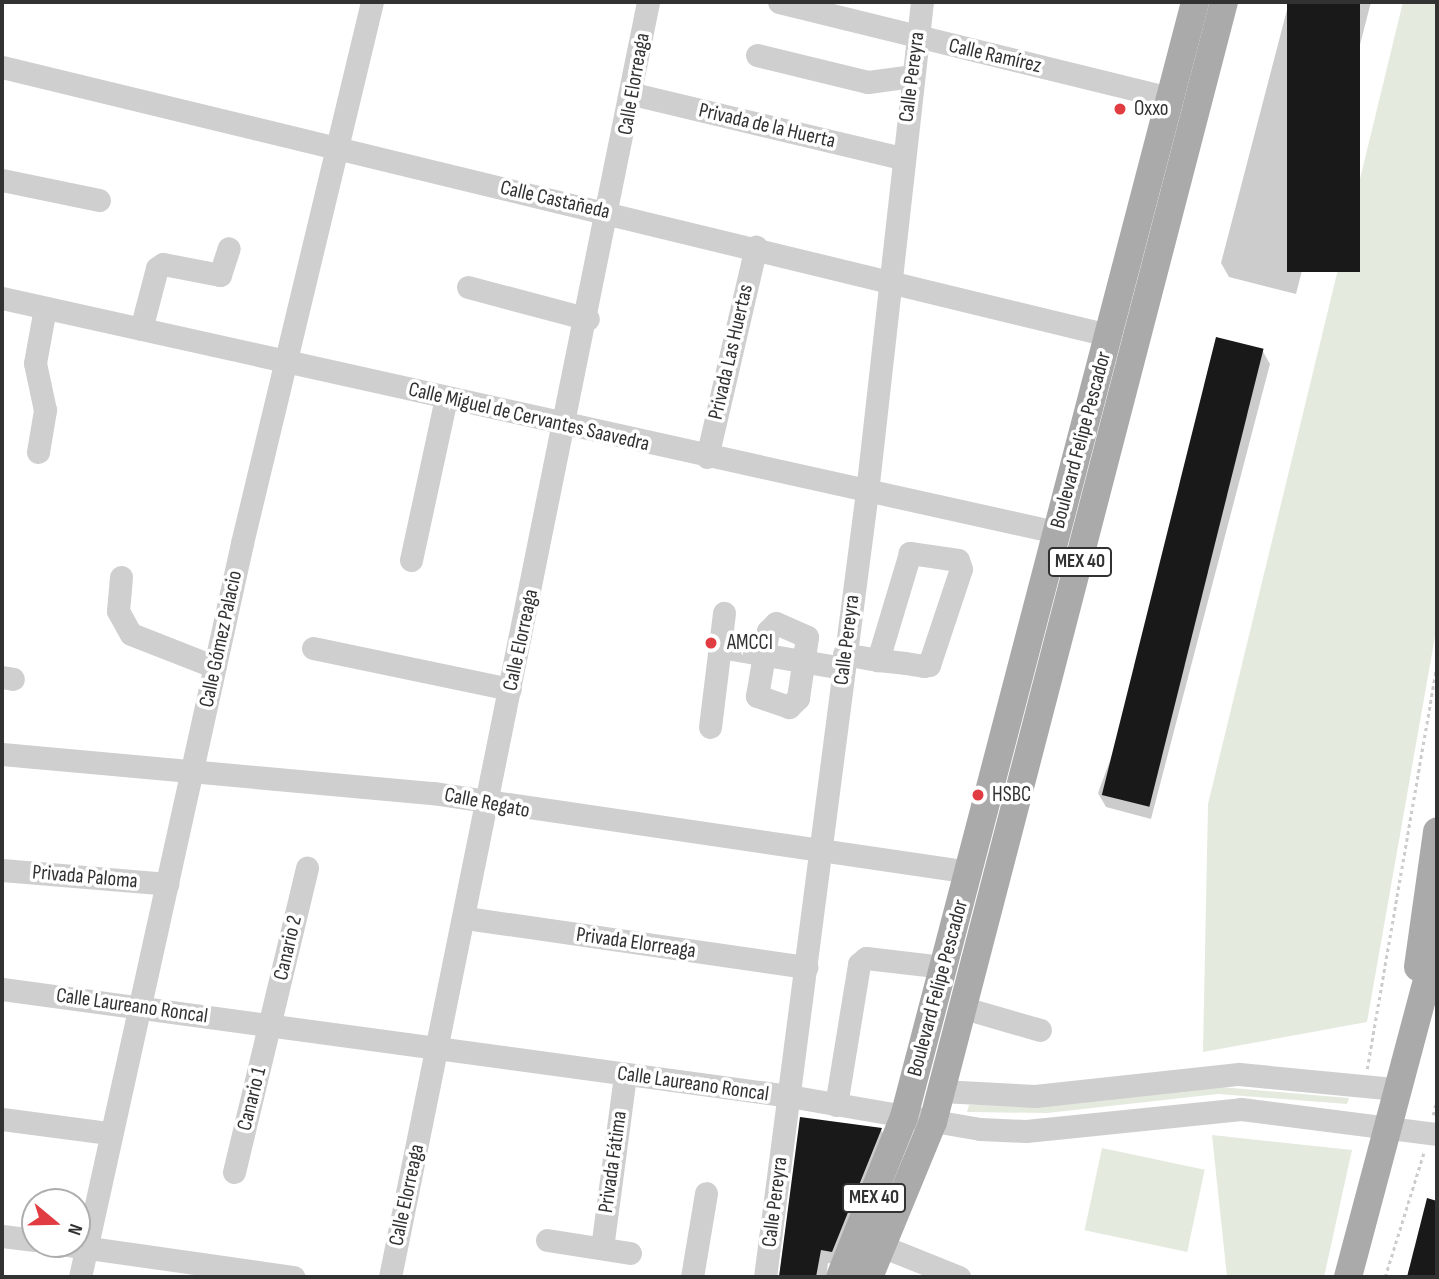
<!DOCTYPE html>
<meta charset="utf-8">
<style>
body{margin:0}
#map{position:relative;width:1439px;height:1279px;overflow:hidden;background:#fff;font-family:"Sofia Sans Condensed",sans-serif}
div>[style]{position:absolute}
.green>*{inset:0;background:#e4ebde;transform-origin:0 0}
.shadow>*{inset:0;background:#0003}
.building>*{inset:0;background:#191919;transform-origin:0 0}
.path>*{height:2.5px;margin-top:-1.25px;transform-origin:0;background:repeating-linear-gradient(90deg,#ccc 0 3.5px,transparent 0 7px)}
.minor>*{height:23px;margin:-11.5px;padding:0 11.5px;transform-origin:11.5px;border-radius:11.5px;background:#cfcfcf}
.major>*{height:28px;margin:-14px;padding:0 14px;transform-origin:14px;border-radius:14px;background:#aaa}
.dots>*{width:19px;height:19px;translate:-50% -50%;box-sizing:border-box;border:4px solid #fff;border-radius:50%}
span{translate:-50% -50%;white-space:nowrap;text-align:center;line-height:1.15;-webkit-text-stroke:7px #fff;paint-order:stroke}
.shield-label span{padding:2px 5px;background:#fff;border:2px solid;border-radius:5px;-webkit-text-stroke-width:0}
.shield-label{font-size:19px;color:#323232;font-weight:700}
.street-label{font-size:21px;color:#323232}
.poi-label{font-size:21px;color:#323232}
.left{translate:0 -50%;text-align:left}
.frame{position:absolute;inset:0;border:4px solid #323232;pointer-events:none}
.north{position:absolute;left:21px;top:1188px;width:70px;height:70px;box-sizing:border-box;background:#fff;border:2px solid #adadad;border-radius:50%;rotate:109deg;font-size:19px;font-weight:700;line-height:28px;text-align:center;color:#323232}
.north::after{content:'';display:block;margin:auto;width:24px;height:32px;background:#e03c41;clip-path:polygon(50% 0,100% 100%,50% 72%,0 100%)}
</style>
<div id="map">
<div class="green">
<div style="clip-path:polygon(1403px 2px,1437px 2px,1437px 625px,1367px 1022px,1203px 1052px,1208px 804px)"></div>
<div style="clip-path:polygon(1221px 1087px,1349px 1098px,1347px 1104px,1218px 1094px,1047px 1113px,967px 1112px,969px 1105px,1044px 1106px)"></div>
<div style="clip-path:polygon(1212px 1135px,1352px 1150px,1324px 1277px,1227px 1277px)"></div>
<div style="left:1102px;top:1148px;width:105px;height:84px;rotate:12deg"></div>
</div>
<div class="shadow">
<div style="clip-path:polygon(1289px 2px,1371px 2px,1296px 294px,1229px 277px,1221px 263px)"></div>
<div style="clip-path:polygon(1262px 350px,1270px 364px,1151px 819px,1106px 807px,1098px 793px)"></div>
<div style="clip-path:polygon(801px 1119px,881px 1130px,889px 1143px,840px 1265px,828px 1263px,826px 1277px,779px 1277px)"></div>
<div style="clip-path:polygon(1428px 1200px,1437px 1203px,1437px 1277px,1407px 1277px)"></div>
</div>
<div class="building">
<div style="left:1287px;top:2px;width:73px;height:270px"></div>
<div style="left:1216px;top:337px;width:49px;height:472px;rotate:14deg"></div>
<div style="clip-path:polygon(800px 1117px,882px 1128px,832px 1252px,821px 1250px,816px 1277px,779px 1277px)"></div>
<div style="clip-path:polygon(1427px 1198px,1437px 1201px,1437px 1277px,1407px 1277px)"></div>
</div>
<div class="path">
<div style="left:1367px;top:1069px;width:413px;rotate:-80.2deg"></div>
<div style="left:1433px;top:1115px;width:17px;rotate:-77deg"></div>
<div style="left:1385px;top:1277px;width:131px;rotate:-72.7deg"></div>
</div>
<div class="minor">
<div style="left:779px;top:2px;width:403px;rotate:13.8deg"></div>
<div style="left:757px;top:55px;width:114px;rotate:13.7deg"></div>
<div style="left:868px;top:82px;width:44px;rotate:-7.8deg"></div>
<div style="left:2px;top:67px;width:1138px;rotate:13.62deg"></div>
<div style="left:633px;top:94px;width:276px;rotate:13.4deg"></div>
<div style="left:2px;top:180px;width:99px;rotate:11.7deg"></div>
<div style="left:468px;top:287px;width:124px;rotate:14.9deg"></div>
<div style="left:2px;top:298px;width:1080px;rotate:12.52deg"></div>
<div style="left:141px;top:329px;width:63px;rotate:-75.3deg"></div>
<div style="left:157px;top:268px;width:7px;rotate:-34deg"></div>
<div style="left:163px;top:264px;width:58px;rotate:10.9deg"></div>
<div style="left:220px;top:275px;width:28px;rotate:-72deg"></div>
<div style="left:38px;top:452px;width:43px;rotate:-80.5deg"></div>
<div style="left:45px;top:410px;width:48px;rotate:-102deg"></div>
<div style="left:35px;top:363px;width:56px;rotate:-79.7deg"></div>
<div style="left:707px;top:457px;width:216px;rotate:-76.9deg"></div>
<div style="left:411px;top:560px;width:166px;rotate:-77.8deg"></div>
<div style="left:121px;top:577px;width:34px;rotate:95deg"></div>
<div style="left:118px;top:611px;width:26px;rotate:61deg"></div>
<div style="left:131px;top:634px;width:90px;rotate:21.4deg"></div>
<div style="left:776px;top:623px;width:34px;rotate:24deg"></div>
<div style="left:807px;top:637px;width:62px;rotate:98.4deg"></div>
<div style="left:798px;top:698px;width:13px;rotate:135deg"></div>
<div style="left:789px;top:707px;width:34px;rotate:-161deg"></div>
<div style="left:757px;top:696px;width:66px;rotate:-80.4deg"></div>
<div style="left:768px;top:631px;width:11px;rotate:-45deg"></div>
<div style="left:720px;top:647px;width:125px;rotate:9.7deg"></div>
<div style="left:313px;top:648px;width:201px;rotate:11.8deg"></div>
<div style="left:844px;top:654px;width:35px;rotate:10deg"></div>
<div style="left:878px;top:660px;width:27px;rotate:6deg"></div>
<div style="left:905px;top:663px;width:19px;rotate:9deg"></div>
<div style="left:924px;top:666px;width:5px;rotate:-11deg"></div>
<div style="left:929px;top:665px;width:101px;rotate:-71.6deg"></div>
<div style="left:961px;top:569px;width:9px;rotate:-108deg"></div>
<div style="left:958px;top:560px;width:49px;rotate:-171.7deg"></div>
<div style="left:910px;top:553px;width:112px;rotate:106.7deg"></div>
<div style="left:2px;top:677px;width:11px;rotate:10deg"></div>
<div style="left:710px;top:727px;width:115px;rotate:-83deg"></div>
<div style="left:2px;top:754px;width:433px;rotate:5.2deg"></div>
<div style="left:433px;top:793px;width:542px;rotate:8.38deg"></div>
<div style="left:2px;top:870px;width:166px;rotate:4.8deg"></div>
<div style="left:466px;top:918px;width:344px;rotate:8.2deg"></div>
<div style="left:2px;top:989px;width:794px;rotate:7.74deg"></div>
<div style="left:789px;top:1096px;width:194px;rotate:9.8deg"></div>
<div style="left:980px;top:1129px;width:46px;rotate:2.5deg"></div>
<div style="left:1026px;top:1131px;width:216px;rotate:-5.8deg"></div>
<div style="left:1241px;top:1109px;width:198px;rotate:7.3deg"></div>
<div style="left:964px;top:1008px;width:79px;rotate:16.1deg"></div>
<div style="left:941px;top:1091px;width:94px;rotate:3deg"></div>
<div style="left:1035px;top:1096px;width:205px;rotate:-6.2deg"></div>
<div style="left:1239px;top:1074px;width:158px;rotate:5.5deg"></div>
<div style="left:836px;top:1105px;width:143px;rotate:-80.7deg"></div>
<div style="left:859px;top:964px;width:9px;rotate:-41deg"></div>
<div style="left:866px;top:958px;width:79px;rotate:6.6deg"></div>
<div style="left:2px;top:1119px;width:108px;rotate:7.5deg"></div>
<div style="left:234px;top:1172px;width:313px;rotate:-76.5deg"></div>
<div style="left:2px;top:1236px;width:33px;rotate:7deg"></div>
<div style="left:547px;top:1240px;width:84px;rotate:8.9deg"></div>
<div style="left:61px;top:1244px;width:235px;rotate:8.1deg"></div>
<div style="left:884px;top:1247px;width:81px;rotate:21.8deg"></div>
<div style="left:602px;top:1248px;width:175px;rotate:-82.4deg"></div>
<div style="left:80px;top:1277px;width:752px;rotate:-77.55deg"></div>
<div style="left:242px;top:543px;width:556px;rotate:-76.49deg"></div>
<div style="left:390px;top:1277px;width:1301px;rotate:-78.56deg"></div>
<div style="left:692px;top:1277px;width:85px;rotate:-80.5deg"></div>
<div style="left:765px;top:1277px;width:792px;rotate:-82.6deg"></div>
<div style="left:867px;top:492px;width:493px;rotate:-83.6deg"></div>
</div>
<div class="major">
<div style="left:1418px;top:967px;width:137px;rotate:-82deg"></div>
<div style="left:840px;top:1277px;width:172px;rotate:-68.2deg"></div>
<div style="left:904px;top:1117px;width:1152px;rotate:-75.37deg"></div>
<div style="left:869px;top:1277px;width:168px;rotate:-67.6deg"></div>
<div style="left:933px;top:1122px;width:1157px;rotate:-75.44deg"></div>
<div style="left:1348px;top:1277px;width:346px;rotate:-75.1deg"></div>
</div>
<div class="dots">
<div style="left:1120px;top:109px;background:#e03c41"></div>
<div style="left:711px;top:643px;background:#e03c41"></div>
<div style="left:978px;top:795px;background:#e03c41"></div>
</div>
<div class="shield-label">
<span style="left:1080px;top:562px">MEX 40</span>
<span style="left:874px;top:1198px">MEX 40</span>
</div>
<div class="street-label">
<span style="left:995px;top:56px;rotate:13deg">Calle Ramírez</span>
<span style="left:912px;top:77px;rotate:-83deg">Calle Pereyra</span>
<span style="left:634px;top:84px;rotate:-80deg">Calle Elorreaga</span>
<span style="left:767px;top:126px;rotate:13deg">Privada de la Huerta</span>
<span style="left:555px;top:200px;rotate:13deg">Calle Castañeda</span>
<span style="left:731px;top:352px;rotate:-77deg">Privada Las Huertas</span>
<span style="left:529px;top:417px;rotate:13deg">Calle Miguel de Cervantes Saavedra</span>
<span style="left:1081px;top:440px;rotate:-75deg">Boulevard Felipe Pescador</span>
<span style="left:221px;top:639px;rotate:-78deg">Calle Gómez Palacio</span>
<span style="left:521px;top:640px;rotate:-78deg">Calle Elorreaga</span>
<span style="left:847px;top:640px;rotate:-83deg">Calle Pereyra</span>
<span style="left:487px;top:803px;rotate:11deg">Calle Regato</span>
<span style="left:85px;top:877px;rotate:5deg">Privada Paloma</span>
<span style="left:636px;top:943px;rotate:8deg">Privada Elorreaga</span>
<span style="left:288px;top:948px;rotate:-77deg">Canario 2</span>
<span style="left:938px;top:988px;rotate:-75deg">Boulevard Felipe Pescador</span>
<span style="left:132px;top:1006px;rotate:8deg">Calle Laureano Roncal</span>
<span style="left:693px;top:1084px;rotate:8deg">Calle Laureano Roncal</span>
<span style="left:252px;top:1099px;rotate:-76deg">Canario 1</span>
<span style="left:613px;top:1162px;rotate:-82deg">Privada Fátima</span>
<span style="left:407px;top:1195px;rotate:-78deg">Calle Elorreaga</span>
<span style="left:775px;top:1202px;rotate:-83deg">Calle Pereyra</span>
</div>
<div class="poi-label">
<span class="left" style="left:1134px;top:109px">Oxxo</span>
<span class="left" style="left:727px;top:643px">AMCCI</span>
<span class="left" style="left:992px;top:795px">HSBC</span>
</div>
<div class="frame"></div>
<div class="north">N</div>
</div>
